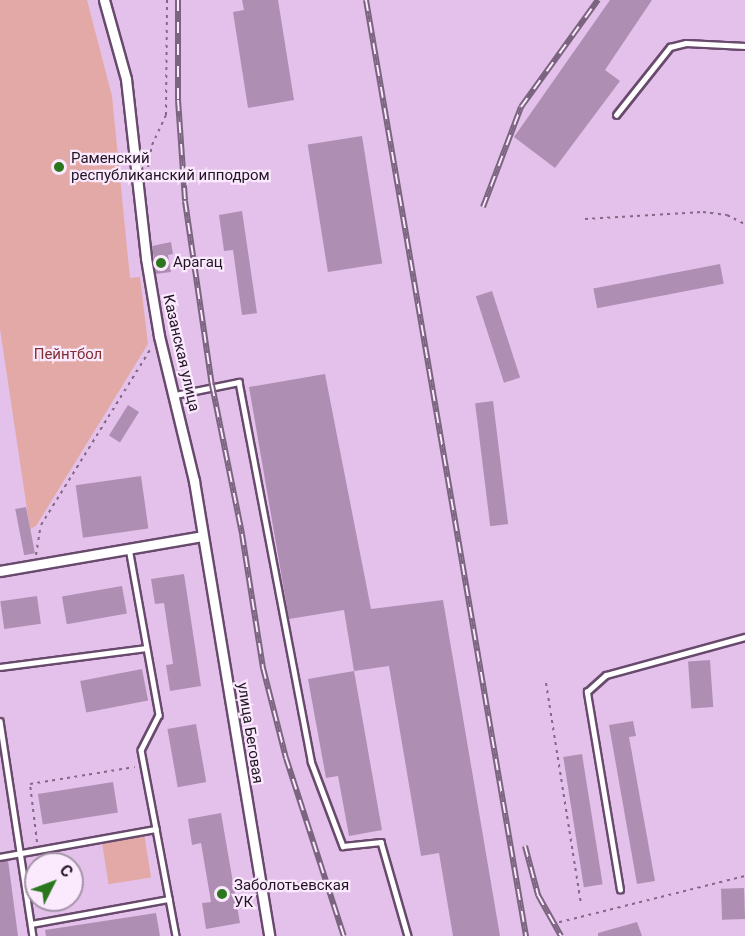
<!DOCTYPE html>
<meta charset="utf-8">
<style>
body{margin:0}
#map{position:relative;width:745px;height:936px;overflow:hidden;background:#e4c1ea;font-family:Roboto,sans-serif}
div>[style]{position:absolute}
.green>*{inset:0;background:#e2a9a7;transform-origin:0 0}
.building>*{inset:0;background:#af8eb4;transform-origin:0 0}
.path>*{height:2px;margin-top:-1px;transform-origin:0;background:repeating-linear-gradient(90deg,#816985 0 3px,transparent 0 7.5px)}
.roads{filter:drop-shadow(2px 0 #684a6d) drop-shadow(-2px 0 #684a6d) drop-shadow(0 2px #684a6d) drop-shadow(0 -2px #684a6d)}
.lane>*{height:4.5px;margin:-2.25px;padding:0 2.25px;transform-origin:2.25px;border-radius:2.25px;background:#fff}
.street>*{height:9px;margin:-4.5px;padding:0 4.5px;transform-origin:4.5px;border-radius:4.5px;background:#fff}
.rail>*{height:6px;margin-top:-3px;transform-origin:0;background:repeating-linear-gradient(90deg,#fbe9fe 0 11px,#7b647f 0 22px);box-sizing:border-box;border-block:2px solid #7b647f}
.dots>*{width:16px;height:16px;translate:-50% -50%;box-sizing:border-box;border:3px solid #fbe9fe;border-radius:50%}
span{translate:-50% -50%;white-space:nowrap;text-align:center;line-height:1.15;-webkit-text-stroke:4.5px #fbe9fe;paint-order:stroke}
.poi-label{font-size:15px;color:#221524}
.left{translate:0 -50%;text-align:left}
.street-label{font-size:15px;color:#221524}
.park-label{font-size:15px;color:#822f32}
.north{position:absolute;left:24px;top:852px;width:60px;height:60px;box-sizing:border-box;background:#fbe9fe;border:2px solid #a494a7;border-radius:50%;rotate:48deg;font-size:16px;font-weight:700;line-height:24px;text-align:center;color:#221524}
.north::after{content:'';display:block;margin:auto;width:21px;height:27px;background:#2a771e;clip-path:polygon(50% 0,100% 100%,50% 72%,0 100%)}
</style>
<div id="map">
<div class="green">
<div style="clip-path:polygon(0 0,87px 0,112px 96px,130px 278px,140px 277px,148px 344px,36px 526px,30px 529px,0 329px)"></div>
<div style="left:144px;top:833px;width:45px;height:43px;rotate:81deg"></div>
</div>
<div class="building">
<div style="clip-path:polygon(242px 0,278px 0,294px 100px,248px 108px,233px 12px,244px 10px)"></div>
<div style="clip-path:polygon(610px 0,652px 0,605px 70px,620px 81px,555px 168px,514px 137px)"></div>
<div style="left:362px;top:136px;width:129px;height:55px;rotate:81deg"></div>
<div style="clip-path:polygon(242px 211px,257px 313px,242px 315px,233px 250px,224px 251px,219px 215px)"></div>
<div style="clip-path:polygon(171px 242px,173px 254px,168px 255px,171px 272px,156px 274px,152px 246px)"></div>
<div style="left:720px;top:264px;width:20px;height:129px;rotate:79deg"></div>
<div style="left:492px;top:291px;width:91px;height:17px;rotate:72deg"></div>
<div style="clip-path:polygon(325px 374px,371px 609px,443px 600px,500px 936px,453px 936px,439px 853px,421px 856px,389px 666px,354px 671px,344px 610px,289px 619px,249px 387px)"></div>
<div style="left:493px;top:401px;width:124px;height:18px;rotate:83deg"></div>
<div style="left:128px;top:405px;width:13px;height:36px;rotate:32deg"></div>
<div style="left:141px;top:476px;width:53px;height:66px;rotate:82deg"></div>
<div style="left:26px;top:507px;width:47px;height:11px;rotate:79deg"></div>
<div style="clip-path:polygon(184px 574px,201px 686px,170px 691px,166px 665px,173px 664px,164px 603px,155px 604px,151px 579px)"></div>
<div style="left:122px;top:586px;width:28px;height:61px;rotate:80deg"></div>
<div style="left:37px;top:596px;width:28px;height:37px;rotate:82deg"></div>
<div style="left:710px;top:660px;width:47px;height:22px;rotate:86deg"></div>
<div style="left:142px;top:669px;width:32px;height:63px;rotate:79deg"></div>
<div style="clip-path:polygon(354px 671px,382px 830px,349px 836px,338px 776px,326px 778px,308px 679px)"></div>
<div style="clip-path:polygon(633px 721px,636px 736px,629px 737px,655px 881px,637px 884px,609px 725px)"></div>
<div style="left:196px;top:724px;width:59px;height:29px;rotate:80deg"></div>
<div style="left:582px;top:754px;width:132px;height:19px;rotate:81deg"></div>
<div style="left:113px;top:782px;width:31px;height:76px;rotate:81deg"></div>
<div style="clip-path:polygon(221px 813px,240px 923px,206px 929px,202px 903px,211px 902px,201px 843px,192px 845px,188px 819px)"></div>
<div style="clip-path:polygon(8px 860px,18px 936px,0 936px,0 861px)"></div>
<div style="left:744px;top:888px;width:31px;height:23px;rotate:88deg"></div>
<div style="clip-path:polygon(156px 913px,160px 936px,46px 936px,45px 930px)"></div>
<div style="clip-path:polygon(637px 922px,642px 936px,598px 936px,598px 933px)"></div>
</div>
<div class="path">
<div style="left:148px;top:167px;width:22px;rotate:-80deg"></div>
<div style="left:152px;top:145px;width:33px;rotate:-65deg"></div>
<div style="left:166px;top:115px;width:115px;rotate:-89.5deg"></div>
<div style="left:585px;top:219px;width:118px;rotate:-3.4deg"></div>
<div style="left:703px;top:212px;width:24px;rotate:7deg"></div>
<div style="left:727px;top:215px;width:20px;rotate:27deg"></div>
<div style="left:36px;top:555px;width:30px;rotate:-81deg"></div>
<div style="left:41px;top:525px;width:206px;rotate:-58.1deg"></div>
<div style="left:546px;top:683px;width:223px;rotate:81deg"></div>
<div style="left:37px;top:842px;width:58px;rotate:-96.9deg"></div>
<div style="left:30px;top:784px;width:106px;rotate:-9.2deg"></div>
<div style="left:552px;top:924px;width:199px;rotate:-14deg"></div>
</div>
<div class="roads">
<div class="lane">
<div style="left:616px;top:115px;width:87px;rotate:-51.5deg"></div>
<div style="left:670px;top:47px;width:16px;rotate:-14deg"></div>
<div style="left:686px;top:43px;width:59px;rotate:2.9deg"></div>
<div style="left:175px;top:395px;width:65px;rotate:-11.5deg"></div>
<div style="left:239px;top:382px;width:386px;rotate:79.2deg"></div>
<div style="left:311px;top:761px;width:91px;rotate:69.4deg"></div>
<div style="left:343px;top:846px;width:38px;rotate:-6deg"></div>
<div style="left:381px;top:842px;width:98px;rotate:74deg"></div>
<div style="left:129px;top:548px;width:170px;rotate:79.8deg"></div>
<div style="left:159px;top:715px;width:39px;rotate:117deg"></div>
<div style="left:141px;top:750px;width:80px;rotate:79.2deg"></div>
<div style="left:0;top:667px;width:147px;rotate:-7.4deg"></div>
<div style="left:0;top:721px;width:218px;rotate:81.3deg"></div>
<div style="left:0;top:857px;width:158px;rotate:-10.2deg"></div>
<div style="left:156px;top:829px;width:109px;rotate:79.4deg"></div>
<div style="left:620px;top:890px;width:201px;rotate:-99.5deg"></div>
<div style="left:587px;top:692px;width:25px;rotate:-42deg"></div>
<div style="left:606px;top:675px;width:144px;rotate:-15.3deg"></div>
<div style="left:31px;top:924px;width:140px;rotate:-10.3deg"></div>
</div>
<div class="street">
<div style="left:104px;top:0;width:82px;rotate:74.4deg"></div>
<div style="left:126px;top:79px;width:180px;rotate:83.6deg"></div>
<div style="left:146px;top:258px;width:79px;rotate:80.5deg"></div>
<div style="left:159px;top:336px;width:149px;rotate:76.4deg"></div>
<div style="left:194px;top:481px;width:461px;rotate:80.6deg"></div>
<div style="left:0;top:571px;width:205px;rotate:-9.8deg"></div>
</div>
</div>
<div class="rail">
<div style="left:178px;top:0;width:100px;rotate:90deg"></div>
<div style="left:178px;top:100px;width:101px;rotate:86deg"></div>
<div style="left:185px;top:201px;width:186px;rotate:81.7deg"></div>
<div style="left:212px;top:385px;width:152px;rotate:78.6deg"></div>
<div style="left:242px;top:534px;width:136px;rotate:81.1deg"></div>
<div style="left:263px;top:668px;width:93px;rotate:75.7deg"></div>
<div style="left:286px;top:758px;width:187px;rotate:72deg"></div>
<div style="left:366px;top:0;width:950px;rotate:80.3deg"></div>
<div style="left:483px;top:207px;width:107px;rotate:-69.2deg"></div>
<div style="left:521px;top:107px;width:132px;rotate:-54.3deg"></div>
<div style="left:525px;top:846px;width:51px;rotate:75.1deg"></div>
<div style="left:538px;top:895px;width:47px;rotate:60.7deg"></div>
</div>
<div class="dots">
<div style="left:59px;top:167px;background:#2a771e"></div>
<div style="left:161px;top:263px;background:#2a771e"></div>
<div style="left:222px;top:894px;background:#2a771e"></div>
</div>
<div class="poi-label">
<span class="left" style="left:71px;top:167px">Раменский<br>республиканский ипподром</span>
<span class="left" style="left:173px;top:263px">Арагац</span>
<span class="left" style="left:234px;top:894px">Заболотьевская<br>УК</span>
</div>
<div class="street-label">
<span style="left:181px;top:353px;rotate:77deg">Казанская улица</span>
<span style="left:250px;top:733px;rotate:81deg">улица Беговая</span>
</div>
<div class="park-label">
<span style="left:68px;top:355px">Пейнтбол</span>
</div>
<div class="north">С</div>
</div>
